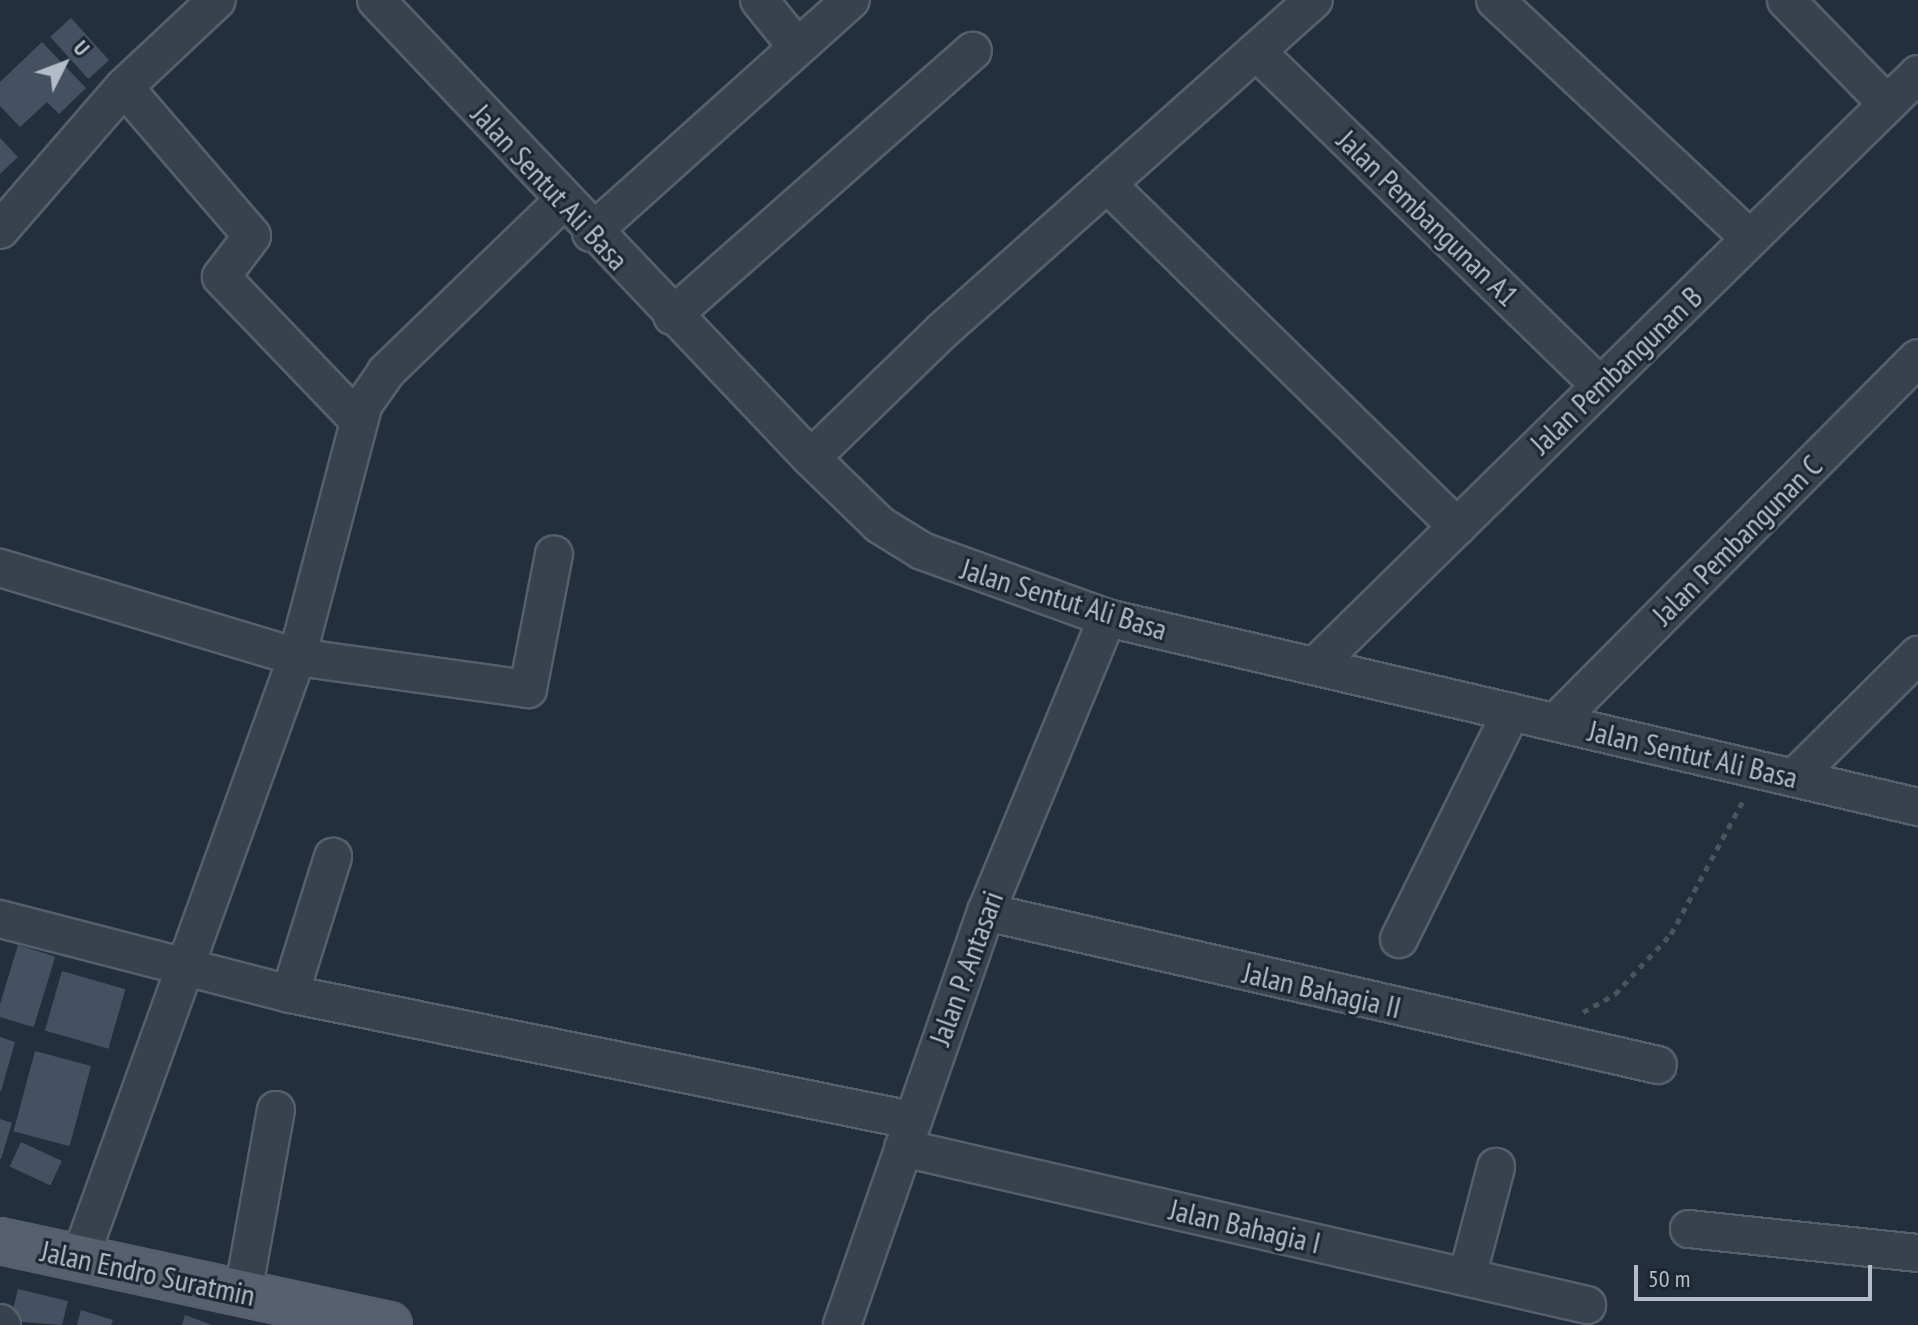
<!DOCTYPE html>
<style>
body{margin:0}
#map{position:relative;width:1918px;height:1325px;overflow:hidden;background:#242f3e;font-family:"PT Sans Narrow",sans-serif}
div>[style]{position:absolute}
.building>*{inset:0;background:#455162;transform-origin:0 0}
.path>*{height:5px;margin-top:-2.5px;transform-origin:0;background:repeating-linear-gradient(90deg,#44595c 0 6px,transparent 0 12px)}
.roads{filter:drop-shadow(2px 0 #565f6c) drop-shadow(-2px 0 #565f6c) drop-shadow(0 2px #565f6c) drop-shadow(0 -2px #565f6c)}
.minor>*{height:36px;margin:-18px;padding:0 18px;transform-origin:18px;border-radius:18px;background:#38414e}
.major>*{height:44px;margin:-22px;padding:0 22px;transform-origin:22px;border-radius:22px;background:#56606e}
span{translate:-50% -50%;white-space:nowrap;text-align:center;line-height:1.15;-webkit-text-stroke:6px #1d2633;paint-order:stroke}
.street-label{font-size:30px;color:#b4bcc9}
.north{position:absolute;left:24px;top:24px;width:80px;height:80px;-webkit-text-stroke:6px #1d2633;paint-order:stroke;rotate:48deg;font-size:22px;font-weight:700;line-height:32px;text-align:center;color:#b4bcc9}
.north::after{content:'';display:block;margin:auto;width:28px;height:36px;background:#b4bcc9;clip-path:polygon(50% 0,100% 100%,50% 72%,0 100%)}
.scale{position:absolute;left:1634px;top:1265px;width:238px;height:36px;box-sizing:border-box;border:4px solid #b4bcc9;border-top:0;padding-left:10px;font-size:24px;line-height:28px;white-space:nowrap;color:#b4bcc9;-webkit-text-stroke:6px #1d2633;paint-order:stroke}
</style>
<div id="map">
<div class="building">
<div style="left:71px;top:18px;width:57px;height:28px;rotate:48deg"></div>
<div style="clip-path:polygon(42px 42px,86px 88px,59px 114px,47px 102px,20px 127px,0 106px,0 82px)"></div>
<div style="clip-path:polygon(0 138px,18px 157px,0 174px)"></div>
<div style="left:18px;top:945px;width:39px;height:74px;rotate:17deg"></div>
<div style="left:62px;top:971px;width:66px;height:62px;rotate:16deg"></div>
<div style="clip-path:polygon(0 1037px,15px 1042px,1px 1091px,0 1091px)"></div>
<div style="left:35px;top:1051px;width:58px;height:83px;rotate:15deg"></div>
<div style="clip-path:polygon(0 1119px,12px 1123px,1px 1159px,0 1159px)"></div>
<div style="left:21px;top:1142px;width:45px;height:27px;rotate:25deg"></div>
<div style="clip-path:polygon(18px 1289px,68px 1301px,62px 1325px,10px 1321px)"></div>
<div style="clip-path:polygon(81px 1310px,113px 1320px,111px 1325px,77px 1325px)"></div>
<div style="clip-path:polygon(185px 1315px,212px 1325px,182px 1325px)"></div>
</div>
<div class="path">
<div style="left:1583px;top:1012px;width:37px;rotate:-29deg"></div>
<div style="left:1615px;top:994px;width:82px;rotate:-47deg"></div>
<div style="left:1671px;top:934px;width:151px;rotate:-61.6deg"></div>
</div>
<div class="roads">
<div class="minor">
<div style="left:376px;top:0;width:632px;rotate:46.48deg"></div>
<div style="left:811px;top:458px;width:96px;rotate:44.2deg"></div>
<div style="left:880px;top:525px;width:49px;rotate:31.8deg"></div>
<div style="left:922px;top:551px;width:197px;rotate:19.9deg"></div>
<div style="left:1107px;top:618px;width:833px;rotate:13.12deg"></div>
<div style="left:759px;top:0;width:60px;rotate:51deg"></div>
<div style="left:1495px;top:0;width:349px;rotate:43.1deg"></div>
<div style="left:1786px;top:0;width:145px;rotate:45.8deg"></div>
<div style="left:1256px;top:51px;width:480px;rotate:44.2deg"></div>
<div style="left:124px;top:87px;width:196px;rotate:49.3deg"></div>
<div style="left:252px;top:236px;width:51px;rotate:127.1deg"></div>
<div style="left:221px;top:277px;width:198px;rotate:46.2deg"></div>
<div style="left:1107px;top:184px;width:490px;rotate:44.4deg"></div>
<div style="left:0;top:230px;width:189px;rotate:-49.1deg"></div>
<div style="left:124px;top:87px;width:127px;rotate:-43.1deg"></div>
<div style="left:591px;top:233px;width:349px;rotate:-41.9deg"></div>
<div style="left:672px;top:316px;width:401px;rotate:-41.4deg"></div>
<div style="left:811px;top:458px;width:182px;rotate:-44.1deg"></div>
<div style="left:942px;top:331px;width:498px;rotate:-41.7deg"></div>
<div style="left:0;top:568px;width:310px;rotate:16.7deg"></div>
<div style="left:297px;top:657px;width:233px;rotate:7.9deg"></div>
<div style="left:528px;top:689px;width:137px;rotate:-79.1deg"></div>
<div style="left:1315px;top:666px;width:845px;rotate:-44.47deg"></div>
<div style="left:1556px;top:722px;width:513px;rotate:-45.16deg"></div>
<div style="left:1794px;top:778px;width:175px;rotate:-44.8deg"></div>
<div style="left:986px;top:912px;width:689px;rotate:12.83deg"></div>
<div style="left:0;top:919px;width:300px;rotate:14.5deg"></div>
<div style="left:290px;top:994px;width:634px;rotate:11.47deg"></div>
<div style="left:1399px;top:939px;width:253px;rotate:-63.7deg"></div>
<div style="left:290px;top:994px;width:144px;rotate:-72.6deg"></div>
<div style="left:903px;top:1148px;width:702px;rotate:12.93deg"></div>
<div style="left:1689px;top:1229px;width:230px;rotate:6deg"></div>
<div style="left:80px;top:1258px;width:639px;rotate:-70.15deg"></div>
<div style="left:297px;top:657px;width:262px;rotate:-75.2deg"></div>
<div style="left:364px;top:404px;width:39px;rotate:-55deg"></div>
<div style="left:386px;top:372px;width:245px;rotate:-44deg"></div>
<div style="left:1467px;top:1277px;width:114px;rotate:-75.2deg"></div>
<div style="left:243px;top:1293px;width:186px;rotate:-79.8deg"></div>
<div style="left:0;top:1323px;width:3px;rotate:45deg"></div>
<div style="left:842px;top:1325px;width:437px;rotate:-70.8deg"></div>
<div style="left:986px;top:912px;width:318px;rotate:-67.6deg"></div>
</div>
<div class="major">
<div style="left:0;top:1241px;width:398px;rotate:12.2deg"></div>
</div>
</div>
<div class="street-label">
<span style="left:550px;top:187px;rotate:47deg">Jalan Sentut Ali Basa</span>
<span style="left:1428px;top:218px;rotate:44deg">Jalan Pembangunan A1</span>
<span style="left:1616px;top:370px;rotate:-44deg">Jalan Pembangunan B</span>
<span style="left:1737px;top:540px;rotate:-45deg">Jalan Pembangunan C</span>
<span style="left:1064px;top:599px;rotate:17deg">Jalan Sentut Ali Basa</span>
<span style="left:1693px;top:754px;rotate:13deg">Jalan Sentut Ali Basa</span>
<span style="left:966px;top:968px;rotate:-70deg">Jalan P. Antasari</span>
<span style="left:1322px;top:990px;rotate:13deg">Jalan Bahagia II</span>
<span style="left:1245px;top:1226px;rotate:13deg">Jalan Bahagia I</span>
<span style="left:148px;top:1273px;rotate:12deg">Jalan Endro Suratmin</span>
</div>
<div class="north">U</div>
<div class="scale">50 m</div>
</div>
